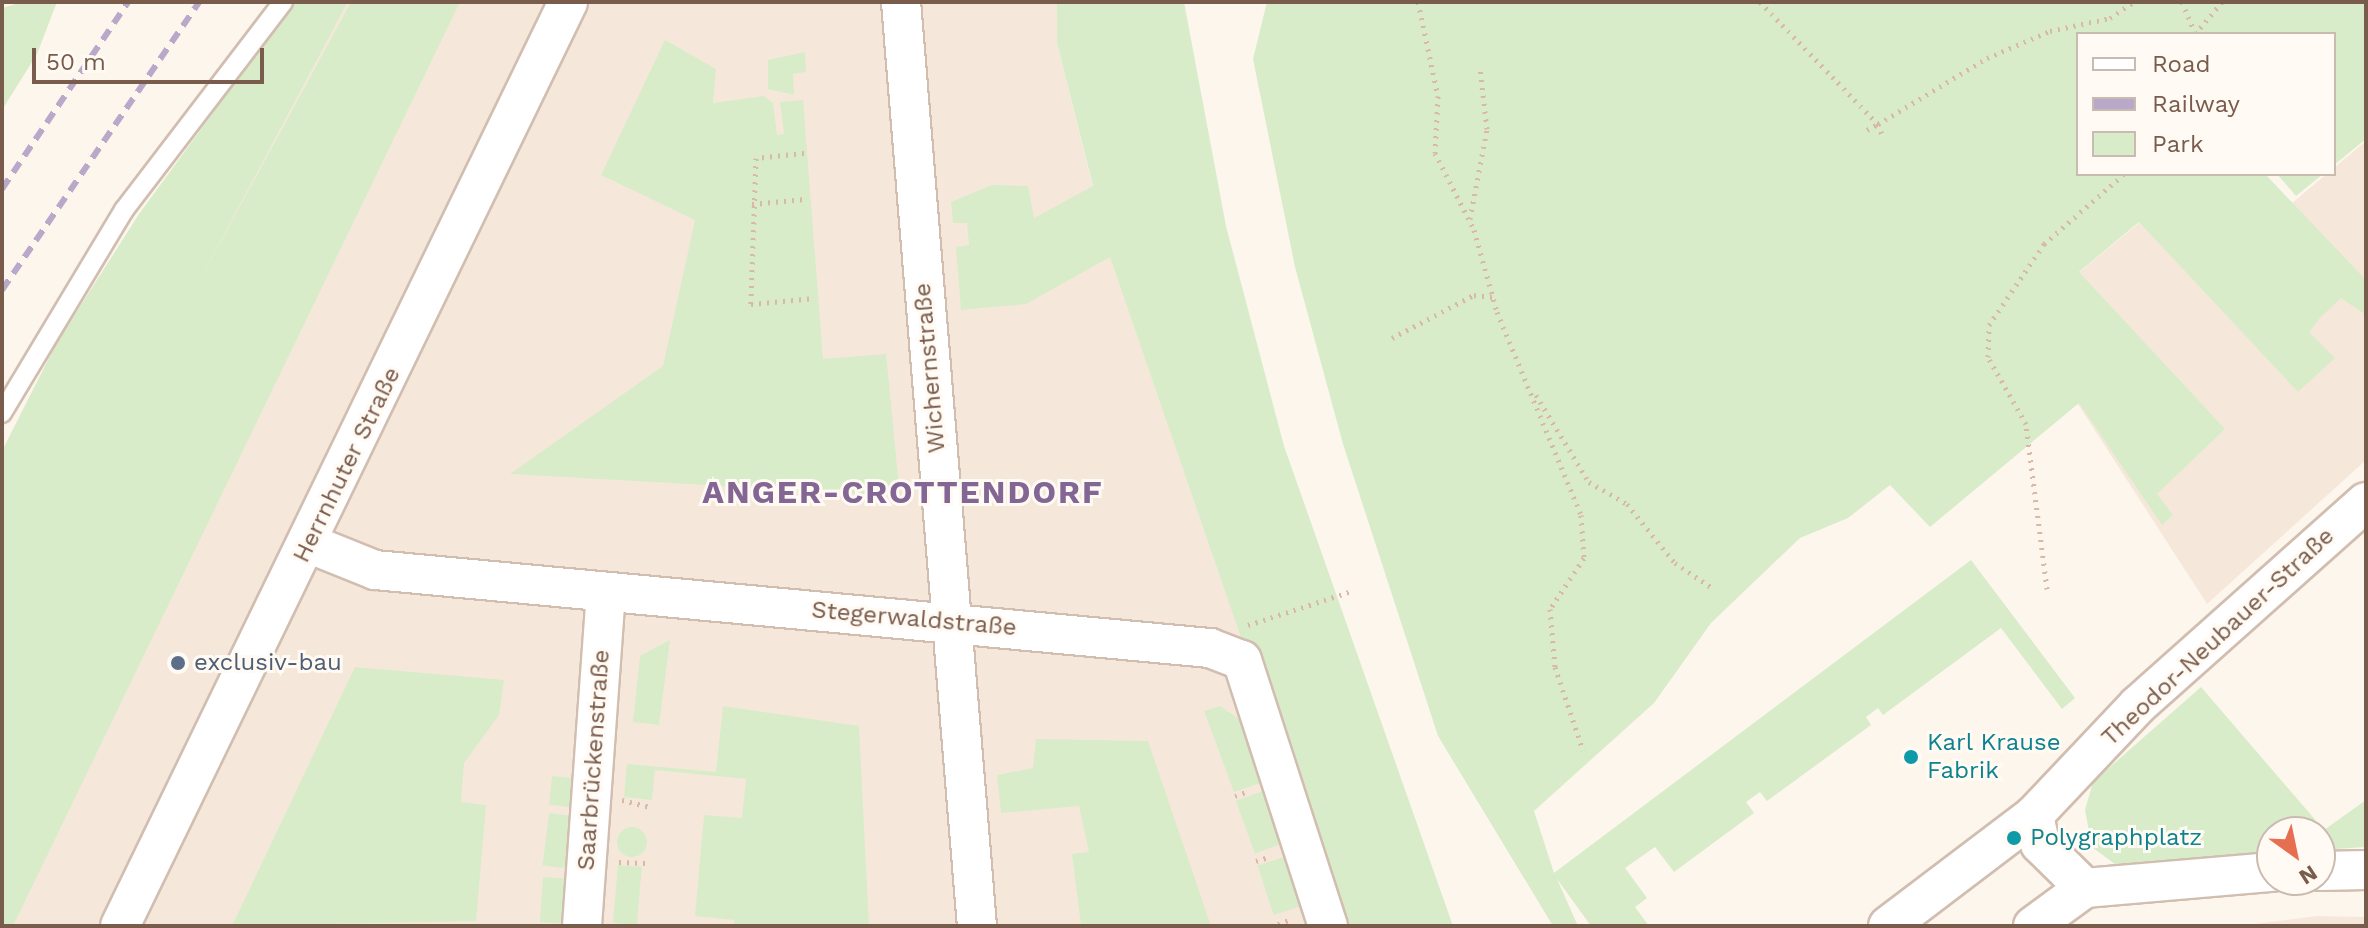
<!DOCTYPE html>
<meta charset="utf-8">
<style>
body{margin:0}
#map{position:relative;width:2368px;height:928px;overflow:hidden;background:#fdf6ec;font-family:"Work Sans",sans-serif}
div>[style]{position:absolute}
.residential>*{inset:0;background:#f5e8da}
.green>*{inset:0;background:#d8ecc9;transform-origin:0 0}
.round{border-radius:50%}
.path>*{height:5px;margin-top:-2.5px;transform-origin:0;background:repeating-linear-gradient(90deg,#d9b8a5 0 2px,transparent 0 8px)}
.roads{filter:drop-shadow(2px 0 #d1beb0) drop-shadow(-2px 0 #d1beb0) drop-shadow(0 2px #d1beb0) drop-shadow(0 -2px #d1beb0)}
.lane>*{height:18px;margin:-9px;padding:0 9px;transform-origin:9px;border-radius:9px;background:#fff}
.street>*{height:38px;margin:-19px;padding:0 19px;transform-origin:19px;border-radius:19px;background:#fff}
.rail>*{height:6px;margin-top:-3px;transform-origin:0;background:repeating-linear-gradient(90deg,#b9a8c9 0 12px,transparent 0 20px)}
.dots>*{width:22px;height:22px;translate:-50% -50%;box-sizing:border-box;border:4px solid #fffaf3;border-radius:50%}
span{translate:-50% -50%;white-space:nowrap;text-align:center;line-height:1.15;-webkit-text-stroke:6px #fffaf3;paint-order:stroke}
.street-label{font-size:24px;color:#7a5c4d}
.service-label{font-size:24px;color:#4e5e75}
.left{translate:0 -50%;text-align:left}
.culture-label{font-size:24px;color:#0d838f}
.district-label{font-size:32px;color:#846695;font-weight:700;letter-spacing:2px}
.frame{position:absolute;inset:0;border:4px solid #7a5c4d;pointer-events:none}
.legend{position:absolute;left:2076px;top:32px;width:260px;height:144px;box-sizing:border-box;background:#fffaf3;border:2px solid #cabbb1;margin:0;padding:10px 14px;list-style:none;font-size:24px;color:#7a5c4d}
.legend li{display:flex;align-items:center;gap:16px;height:40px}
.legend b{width:40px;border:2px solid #cabbb1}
.north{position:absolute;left:2256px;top:816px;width:80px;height:80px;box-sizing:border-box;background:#fffaf3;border:2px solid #cabbb1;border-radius:50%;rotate:147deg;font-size:22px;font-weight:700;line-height:32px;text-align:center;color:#7a5c4d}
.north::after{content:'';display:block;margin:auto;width:28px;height:36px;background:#e76f51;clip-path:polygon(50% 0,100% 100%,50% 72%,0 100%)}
.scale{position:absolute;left:32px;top:48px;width:232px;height:36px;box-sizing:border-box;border:4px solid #7a5c4d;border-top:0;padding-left:10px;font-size:24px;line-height:28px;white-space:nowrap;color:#7a5c4d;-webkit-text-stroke:6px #fffaf3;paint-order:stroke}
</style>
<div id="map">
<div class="residential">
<div style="clip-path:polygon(348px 2px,1057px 2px,1057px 43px,1110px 256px,1340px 926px,2px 926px,97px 470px)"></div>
<div style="clip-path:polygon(2366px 141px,2366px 460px,2207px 604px,2023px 319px,2198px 174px,2265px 174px,2292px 203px)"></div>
<div style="clip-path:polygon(2317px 916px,2366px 917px,2366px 926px,2239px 926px)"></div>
</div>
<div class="green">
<div style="clip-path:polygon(23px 2px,57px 2px,37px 54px,2px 110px,2px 8px)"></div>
<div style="clip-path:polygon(294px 2px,348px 2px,188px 302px,351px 2px,460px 2px,13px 926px,2px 926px,2px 451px,56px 344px,139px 214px)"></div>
<div style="clip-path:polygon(1057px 2px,1184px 2px,1226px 226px,1284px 446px,1453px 926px,1340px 926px,1110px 257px,1026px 304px,961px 310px,956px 247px,969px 245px,967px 223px,953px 223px,951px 202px,992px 185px,1028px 186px,1034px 218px,1093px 186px,1057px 43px)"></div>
<div style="clip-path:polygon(1267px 2px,2366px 2px,2366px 139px,2334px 165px,2334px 34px,2078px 34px,2078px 174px,2265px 174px,2366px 280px,2366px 315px,2341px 298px,2320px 318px,2309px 332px,2335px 358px,2298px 392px,2139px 222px,2079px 272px,2225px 429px,2157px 494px,2173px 515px,2162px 525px,2079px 403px,1930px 527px,1890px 485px,1848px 518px,1800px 538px,1711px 623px,1654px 703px,1534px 811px,1554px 873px,1971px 560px,2075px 698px,2062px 709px,2001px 628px,1883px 715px,1878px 708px,1866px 717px,1871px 725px,1767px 801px,1760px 792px,1746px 802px,1754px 813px,1674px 872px,1655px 847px,1625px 868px,1647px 898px,1635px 907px,1649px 926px,1591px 926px,1557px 879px,1578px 926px,1553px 926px,1438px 736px,1343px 444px,1295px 267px,1253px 59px)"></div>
<div style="clip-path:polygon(665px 40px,716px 69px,713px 103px,764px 96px,773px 103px,777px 135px,784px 134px,780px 102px,803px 100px,823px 359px,886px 354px,900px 496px,510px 474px,663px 366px,695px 220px,601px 175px)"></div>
<div style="clip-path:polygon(805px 52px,806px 72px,793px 74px,794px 95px,768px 89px,768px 60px)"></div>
<div style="clip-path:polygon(2277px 174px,2323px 174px,2296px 196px)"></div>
<div style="clip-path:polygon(670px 640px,659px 725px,633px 722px,640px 656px)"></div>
<div style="clip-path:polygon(355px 667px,504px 680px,499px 715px,464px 763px,461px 802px,486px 805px,476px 921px,232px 926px)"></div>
<div style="clip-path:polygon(2201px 687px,2324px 830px,2366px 800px,2366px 847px,2320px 850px,2320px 832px,2272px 832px,2272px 854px,2116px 865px,2092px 847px,2085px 810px,2093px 782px)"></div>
<div style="clip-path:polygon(723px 706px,859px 726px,869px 926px,734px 926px,734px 920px,695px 916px,704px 815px,742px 818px,746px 779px,655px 770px,652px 800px,624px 797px,627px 764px,716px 772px)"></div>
<div style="clip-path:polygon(1220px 706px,1239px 719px,1260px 783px,1234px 792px,1204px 711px)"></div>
<div style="clip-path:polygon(1036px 739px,1148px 741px,1211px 926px,1081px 926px,1072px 854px,1089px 852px,1079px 806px,1001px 813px,997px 775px,1033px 768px)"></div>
<div style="left:552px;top:776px;width:27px;height:29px;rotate:6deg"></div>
<div style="left:1263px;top:791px;width:56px;height:29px;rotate:70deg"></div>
<div style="left:549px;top:813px;width:26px;height:53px;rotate:7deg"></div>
<div class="round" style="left:617px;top:827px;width:30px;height:30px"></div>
<div style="left:1287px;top:856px;width:52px;height:31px;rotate:72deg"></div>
<div style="left:618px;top:865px;width:24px;height:58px;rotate:5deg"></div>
<div style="left:543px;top:877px;width:26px;height:45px;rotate:4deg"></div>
</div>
<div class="path">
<div style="left:1418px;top:2px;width:96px;rotate:78deg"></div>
<div style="left:1438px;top:96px;width:57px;rotate:93deg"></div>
<div style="left:1435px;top:153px;width:86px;rotate:63.1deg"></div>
<div style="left:1474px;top:230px;width:85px;rotate:74.3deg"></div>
<div style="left:1497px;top:312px;width:220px;rotate:67.5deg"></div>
<div style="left:1581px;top:515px;width:43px;rotate:86deg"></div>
<div style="left:1584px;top:558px;width:61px;rotate:123.7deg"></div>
<div style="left:1550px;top:609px;width:58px;rotate:85.1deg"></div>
<div style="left:1555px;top:667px;width:88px;rotate:71.4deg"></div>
<div style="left:1760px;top:2px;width:170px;rotate:46deg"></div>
<div style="left:1878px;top:124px;width:127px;rotate:-31.2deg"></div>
<div style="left:1987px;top:58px;width:69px;rotate:-23.2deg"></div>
<div style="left:2050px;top:31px;width:61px;rotate:-12.2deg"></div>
<div style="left:2110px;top:18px;width:29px;rotate:-34deg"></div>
<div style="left:2182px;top:2px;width:33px;rotate:67deg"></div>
<div style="left:2195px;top:34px;width:42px;rotate:-49.8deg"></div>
<div style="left:1867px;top:130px;width:13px;rotate:-29deg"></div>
<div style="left:1878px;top:124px;width:14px;rotate:69deg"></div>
<div style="left:804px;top:153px;width:48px;rotate:174.1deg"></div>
<div style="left:756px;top:158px;width:146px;rotate:92deg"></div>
<div style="left:751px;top:304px;width:64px;rotate:-5.4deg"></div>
<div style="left:752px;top:204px;width:53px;rotate:-5.4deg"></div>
<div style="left:1470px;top:219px;width:92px;rotate:-79.3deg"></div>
<div style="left:1487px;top:129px;width:61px;rotate:-96.5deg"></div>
<div style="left:1392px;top:338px;width:93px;rotate:-27.7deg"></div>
<div style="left:1474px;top:295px;width:19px;rotate:6deg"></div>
<div style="left:1536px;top:395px;width:102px;rotate:58.7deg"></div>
<div style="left:1589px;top:482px;width:44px;rotate:30.1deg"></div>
<div style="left:1627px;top:504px;width:76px;rotate:50.9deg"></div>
<div style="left:1675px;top:563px;width:47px;rotate:33.7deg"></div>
<div style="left:2047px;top:589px;width:166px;rotate:-97.3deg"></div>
<div style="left:2026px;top:424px;width:77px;rotate:-119.6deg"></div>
<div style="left:1988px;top:357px;width:32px;rotate:-88deg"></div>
<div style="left:1989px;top:325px;width:98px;rotate:-55.8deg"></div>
<div style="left:2044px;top:244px;width:106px;rotate:-41.2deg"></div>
<div style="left:1248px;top:625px;width:109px;rotate:-18.1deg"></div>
<div style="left:1235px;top:796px;width:15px;rotate:-20deg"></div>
<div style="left:622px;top:800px;width:30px;rotate:14deg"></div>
<div style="left:1256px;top:861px;width:16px;rotate:-18deg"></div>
<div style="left:619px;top:862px;width:27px;rotate:2deg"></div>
<div style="left:1278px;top:924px;width:15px;rotate:-20deg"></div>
</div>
<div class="roads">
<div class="lane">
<div style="left:2px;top:413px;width:237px;rotate:-59deg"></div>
<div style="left:124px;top:210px;width:262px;rotate:-52.6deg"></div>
</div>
<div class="street">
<div style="left:901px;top:2px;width:927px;rotate:85.3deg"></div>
<div style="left:310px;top:544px;width:70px;rotate:21.8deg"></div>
<div style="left:375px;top:570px;width:839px;rotate:5.34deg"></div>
<div style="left:1210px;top:648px;width:34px;rotate:21deg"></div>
<div style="left:1242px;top:660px;width:280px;rotate:72.1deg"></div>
<div style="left:2034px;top:815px;width:30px;rotate:78deg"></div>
<div style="left:2040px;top:844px;width:63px;rotate:44.4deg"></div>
<div style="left:2085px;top:888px;width:188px;rotate:-4.9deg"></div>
<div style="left:2320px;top:871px;width:46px;rotate:-1.2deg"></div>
<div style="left:120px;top:926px;width:1027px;rotate:-64.13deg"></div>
<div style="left:582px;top:926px;width:333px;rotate:-85.9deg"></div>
<div style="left:1888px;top:926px;width:183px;rotate:-37.2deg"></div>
<div style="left:2034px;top:815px;width:151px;rotate:-46.6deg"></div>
<div style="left:2138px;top:705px;width:305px;rotate:-41.7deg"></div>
<div style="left:2033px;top:926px;width:64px;rotate:-36.2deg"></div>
</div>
</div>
<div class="rail">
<div style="left:2px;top:189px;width:225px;rotate:-56deg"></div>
<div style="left:2px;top:290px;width:349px;rotate:-55.6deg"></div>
</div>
<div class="dots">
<div style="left:178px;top:663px;background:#5c6f8a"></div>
<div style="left:1911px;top:757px;background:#0f9aa8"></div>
<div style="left:2014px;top:838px;background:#0f9aa8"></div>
</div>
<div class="street-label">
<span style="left:930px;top:368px;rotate:-95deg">Wichernstraße</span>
<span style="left:347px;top:465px;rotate:-64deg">Herrnhuter Straße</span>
<span style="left:914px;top:619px;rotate:5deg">Stegerwaldstraße</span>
<span style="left:2218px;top:637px;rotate:-43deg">Theodor-Neubauer-Straße</span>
<span style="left:594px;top:760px;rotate:-86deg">Saarbrückenstraße</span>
</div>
<div class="service-label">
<span class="left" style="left:194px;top:663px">exclusiv-bau</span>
</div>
<div class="culture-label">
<span class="left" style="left:1927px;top:757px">Karl Krause<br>Fabrik</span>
<span class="left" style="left:2030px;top:838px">Polygraphplatz</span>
</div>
<div class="district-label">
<span style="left:903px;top:492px">ANGER-CROTTENDORF</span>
</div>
<div class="frame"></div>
<ul class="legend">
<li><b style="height:10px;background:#fff"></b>Road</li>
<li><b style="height:10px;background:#b9a8c9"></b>Railway</li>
<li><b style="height:22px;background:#d8ecc9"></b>Park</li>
</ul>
<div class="north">N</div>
<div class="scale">50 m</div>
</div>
